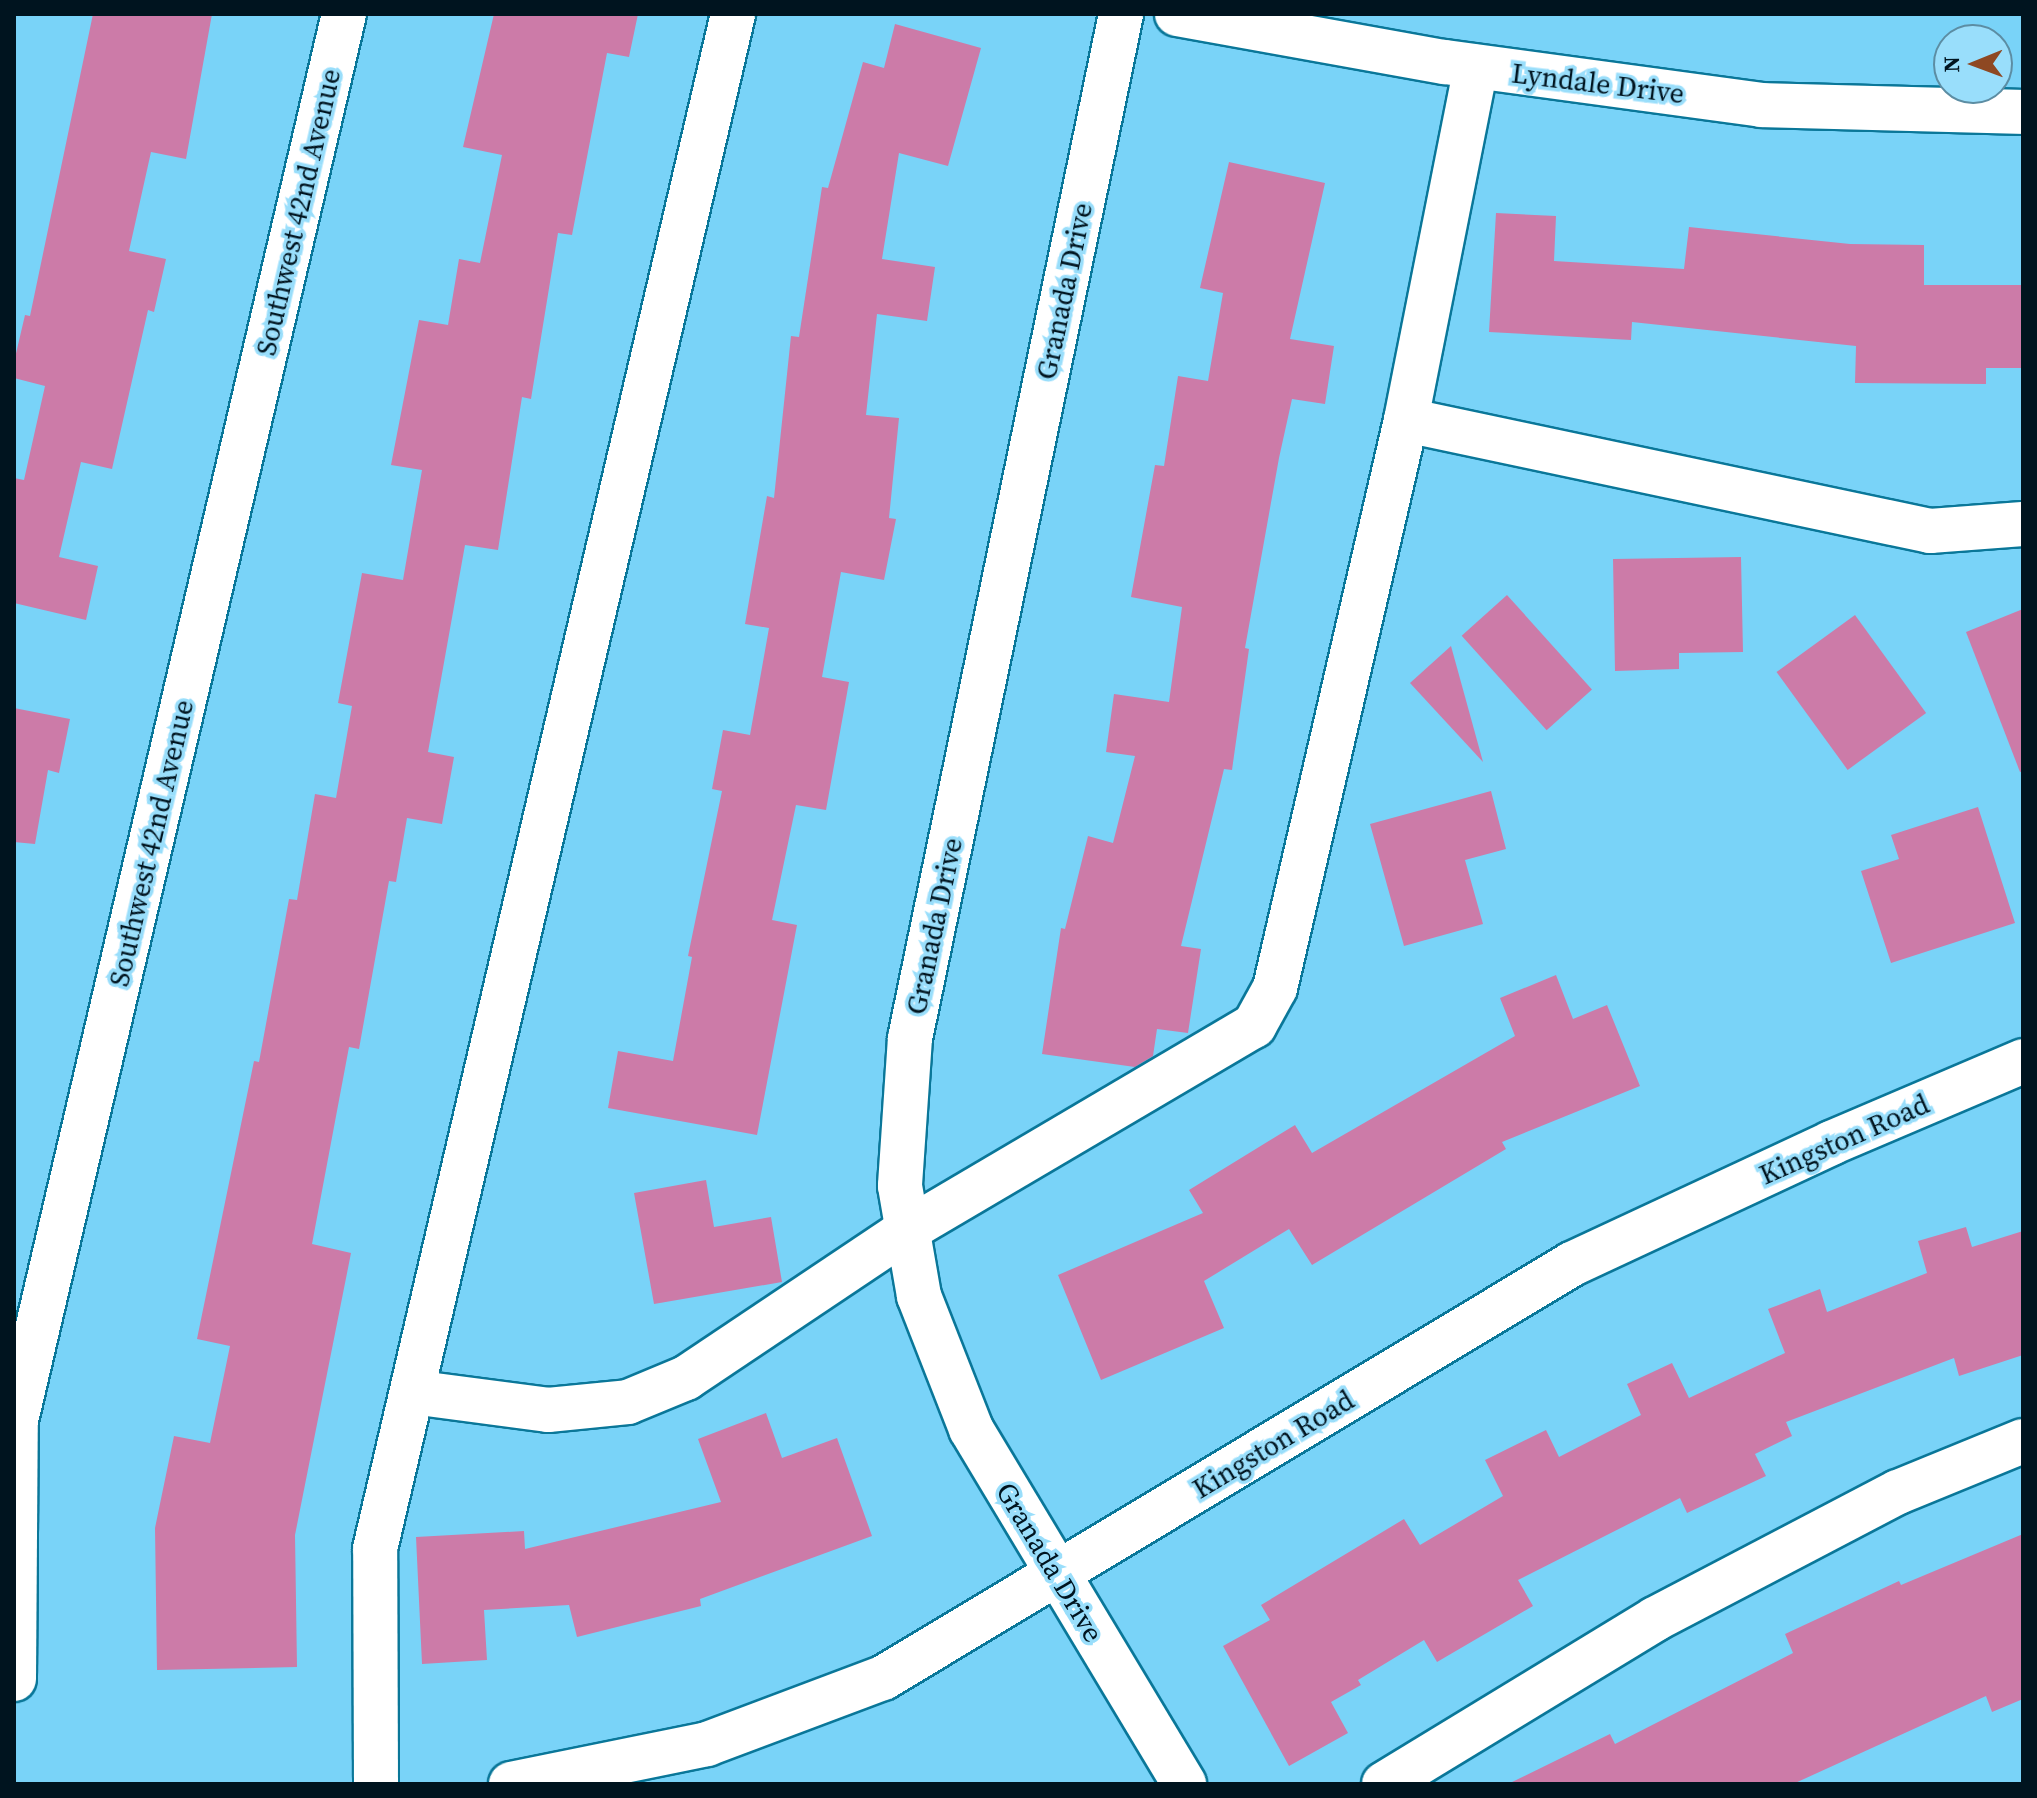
<!DOCTYPE html>
<style>
body{margin:0}
#map{position:relative;width:2037px;height:1798px;overflow:hidden;background:#79d3f8;font-family:"Source Serif 4",serif}
div>[style]{position:absolute}
.building>*{inset:0;background:#cc7ba8;transform-origin:0 0}
.roads{filter:drop-shadow(2px 0 #0a7799) drop-shadow(-2px 0 #0a7799) drop-shadow(0 2px #0a7799) drop-shadow(0 -2px #0a7799)}
.minor>*{height:44px;margin:-22px;padding:0 22px;transform-origin:22px;border-radius:22px;background:#fff}
span{translate:-50% -50%;white-space:nowrap;text-align:center;line-height:1.15;-webkit-text-stroke:7px #99defb;paint-order:stroke}
.street-label{font-size:28px;color:#00141f}
.frame{position:absolute;inset:0;border:16px solid #00141f;pointer-events:none}
.north{position:absolute;left:1933px;top:24px;width:80px;height:80px;box-sizing:border-box;background:#99defb;border:2px solid #5c8da3;border-radius:50%;rotate:269deg;font-size:22px;font-weight:700;line-height:32px;text-align:center;color:#00141f}
.north::after{content:'';display:block;margin:auto;width:28px;height:36px;background:#8e4822;clip-path:polygon(50% 0,100% 100%,50% 72%,0 100%)}
</style>
<div id="map">
<div class="building">
<div style="clip-path:polygon(93px 14px,212px 14px,186px 159px,151px 152px,129px 251px,166px 259px,154px 312px,148px 310px,112px 469px,81px 462px,59px 557px,98px 566px,86px 620px,14px 603px,14px 478px,24px 480px,45px 386px,14px 378px,14px 362px,25px 315px,30px 316px)"></div>
<div style="clip-path:polygon(494px 14px,638px 14px,629px 57px,607px 53px,572px 235px,558px 233px,531px 399px,522px 397px,498px 550px,465px 545px,428px 752px,454px 757px,442px 824px,407px 818px,396px 882px,389px 881px,359px 1049px,349px 1047px,312px 1244px,351px 1253px,295px 1535px,297px 1667px,157px 1670px,155px 1528px,174px 1436px,210px 1443px,230px 1346px,197px 1339px,254px 1061px,259px 1062px,289px 899px,297px 900px,315px 794px,336px 798px,352px 706px,338px 703px,362px 573px,403px 580px,422px 470px,391px 465px,419px 320px,448px 325px,459px 259px,480px 263px,502px 155px,463px 147px)"></div>
<div style="clip-path:polygon(895px 24px,981px 48px,948px 166px,899px 153px,882px 259px,935px 267px,927px 321px,877px 314px,866px 415px,899px 418px,889px 518px,896px 519px,884px 580px,841px 572px,822px 677px,849px 682px,826px 810px,796px 805px,772px 920px,797px 925px,757px 1135px,608px 1108px,618px 1051px,673px 1061px,692px 957px,688px 956px,722px 791px,712px 789px,723px 730px,750px 735px,769px 628px,745px 624px,767px 496px,774px 498px,791px 336px,799px 337px,822px 187px,828px 188px,863px 62px,884px 68px)"></div>
<div style="clip-path:polygon(1229px 162px,1325px 183px,1290px 339px,1334px 346px,1325px 404px,1292px 399px,1279px 458px,1245px 648px,1249px 649px,1232px 770px,1224px 769px,1181px 946px,1201px 949px,1188px 1033px,1157px 1029px,1153px 1056px,1135px 1067px,1042px 1054px,1061px 928px,1065px 929px,1088px 836px,1113px 843px,1135px 756px,1106px 752px,1114px 694px,1169px 702px,1182px 607px,1131px 597px,1155px 465px,1164px 466px,1178px 376px,1208px 381px,1223px 293px,1200px 288px)"></div>
<div style="clip-path:polygon(1496px 213px,1556px 216px,1554px 261px,1684px 269px,1689px 227px,1850px 244px,1924px 245px,1924px 285px,2023px 285px,2023px 368px,1986px 368px,1986px 384px,1855px 383px,1856px 346px,1632px 322px,1631px 340px,1489px 332px)"></div>
<div style="clip-path:polygon(1741px 557px,1743px 652px,1679px 653px,1679px 669px,1615px 671px,1613px 559px)"></div>
<div style="left:1507px;top:595px;width:127px;height:61px;rotate:48deg"></div>
<div style="clip-path:polygon(2023px 609px,2023px 771px,2020px 772px,1966px 632px)"></div>
<div style="left:1855px;top:615px;width:121px;height:97px;rotate:54deg"></div>
<div style="clip-path:polygon(1451px 646px,1483px 762px,1410px 683px)"></div>
<div style="clip-path:polygon(14px 708px,70px 719px,59px 773px,48px 770px,35px 844px,14px 842px)"></div>
<div style="clip-path:polygon(1491px 791px,1506px 849px,1465px 860px,1483px 924px,1404px 946px,1370px 824px)"></div>
<div style="clip-path:polygon(1978px 807px,2015px 923px,1891px 963px,1861px 871px,1899px 859px,1891px 835px)"></div>
<div style="clip-path:polygon(1556px 975px,1573px 1019px,1607px 1005px,1640px 1086px,1502px 1142px,1506px 1149px,1312px 1265px,1289px 1229px,1204px 1281px,1224px 1328px,1101px 1380px,1058px 1275px,1203px 1213px,1189px 1190px,1295px 1125px,1312px 1153px,1515px 1036px,1500px 998px)"></div>
<div style="clip-path:polygon(706px 1180px,714px 1227px,771px 1217px,782px 1282px,654px 1304px,634px 1193px)"></div>
<div style="clip-path:polygon(1966px 1227px,1972px 1247px,2023px 1231px,2023px 1355px,1959px 1376px,1954px 1358px,1786px 1422px,1792px 1436px,1755px 1454px,1766px 1476px,1687px 1513px,1680px 1498px,1518px 1580px,1533px 1606px,1437px 1662px,1424px 1640px,1358px 1680px,1361px 1685px,1331px 1702px,1348px 1733px,1289px 1766px,1223px 1646px,1270px 1620px,1261px 1605px,1404px 1519px,1420px 1545px,1503px 1496px,1485px 1460px,1546px 1430px,1559px 1457px,1641px 1415px,1627px 1384px,1672px 1363px,1689px 1398px,1785px 1353px,1768px 1309px,1820px 1289px,1827px 1312px,1927px 1273px,1918px 1241px)"></div>
<div style="clip-path:polygon(766px 1413px,782px 1458px,837px 1438px,872px 1536px,700px 1599px,701px 1606px,577px 1637px,569px 1605px,484px 1610px,487px 1660px,422px 1664px,416px 1537px,524px 1531px,525px 1549px,721px 1502px,698px 1439px)"></div>
<div style="clip-path:polygon(2023px 1534px,2023px 1699px,1992px 1712px,1986px 1696px,1793px 1784px,1508px 1784px,1610px 1734px,1615px 1744px,1793px 1653px,1785px 1634px,1899px 1581px,1901px 1585px)"></div>
</div>
<div class="roads">
<div class="minor">
<div style="left:1121px;top:14px;width:1046px;rotate:101.64deg"></div>
<div style="left:910px;top:1038px;width:148px;rotate:93.9deg"></div>
<div style="left:900px;top:1186px;width:112px;rotate:80.2deg"></div>
<div style="left:919px;top:1296px;width:143px;rotate:68.6deg"></div>
<div style="left:971px;top:1429px;width:414px;rotate:59deg"></div>
<div style="left:1177px;top:14px;width:272px;rotate:10.2deg"></div>
<div style="left:1445px;top:62px;width:319px;rotate:7.7deg"></div>
<div style="left:1761px;top:105px;width:262px;rotate:1.5deg"></div>
<div style="left:1406px;top:420px;width:536px;rotate:11.96deg"></div>
<div style="left:1930px;top:531px;width:93px;rotate:-4.3deg"></div>
<div style="left:412px;top:1392px;width:137px;rotate:7.5deg"></div>
<div style="left:548px;top:1410px;width:80px;rotate:-5.7deg"></div>
<div style="left:628px;top:1402px;width:63px;rotate:-22.5deg"></div>
<div style="left:686px;top:1378px;width:266px;rotate:-33.8deg"></div>
<div style="left:907px;top:1230px;width:403px;rotate:-30.5deg"></div>
<div style="left:1254px;top:1026px;width:43px;rotate:-61.1deg"></div>
<div style="left:1275px;top:988px;width:583px;rotate:-77.01deg"></div>
<div style="left:1406px;top:420px;width:360px;rotate:-78.8deg"></div>
<div style="left:14px;top:1679px;width:259px;rotate:-89.6deg"></div>
<div style="left:16px;top:1420px;width:1444px;rotate:-76.87deg"></div>
<div style="left:376px;top:1784px;width:235px;rotate:-90.2deg"></div>
<div style="left:375px;top:1549px;width:1576px;rotate:-76.87deg"></div>
<div style="left:511px;top:1784px;width:200px;rotate:-11.5deg"></div>
<div style="left:707px;top:1744px;width:188px;rotate:-20.6deg"></div>
<div style="left:883px;top:1678px;width:804px;rotate:-31deg"></div>
<div style="left:1572px;top:1264px;width:286px;rotate:-25deg"></div>
<div style="left:1831px;top:1143px;width:209px;rotate:-23.1deg"></div>
<div style="left:1384px;top:1784px;width:317px;rotate:-31.3deg"></div>
<div style="left:1655px;top:1619px;width:274px;rotate:-27.6deg"></div>
<div style="left:1898px;top:1492px;width:135px;rotate:-22.2deg"></div>
</div>
</div>
<div class="street-label">
<span style="left:1598px;top:83px;rotate:7deg">Lyndale Drive</span>
<span style="left:298px;top:212px;rotate:-77deg">Southwest 42nd Avenue</span>
<span style="left:1064px;top:291px;rotate:-78deg">Granada Drive</span>
<span style="left:151px;top:843px;rotate:-77deg">Southwest 42nd Avenue</span>
<span style="left:934px;top:926px;rotate:-78deg">Granada Drive</span>
<span style="left:1844px;top:1139px;rotate:-24deg">Kingston Road</span>
<span style="left:1273px;top:1444px;rotate:-31deg">Kingston Road</span>
<span style="left:1050px;top:1562px;rotate:59deg">Granada Drive</span>
</div>
<div class="frame"></div>
<div class="north">N</div>
</div>
